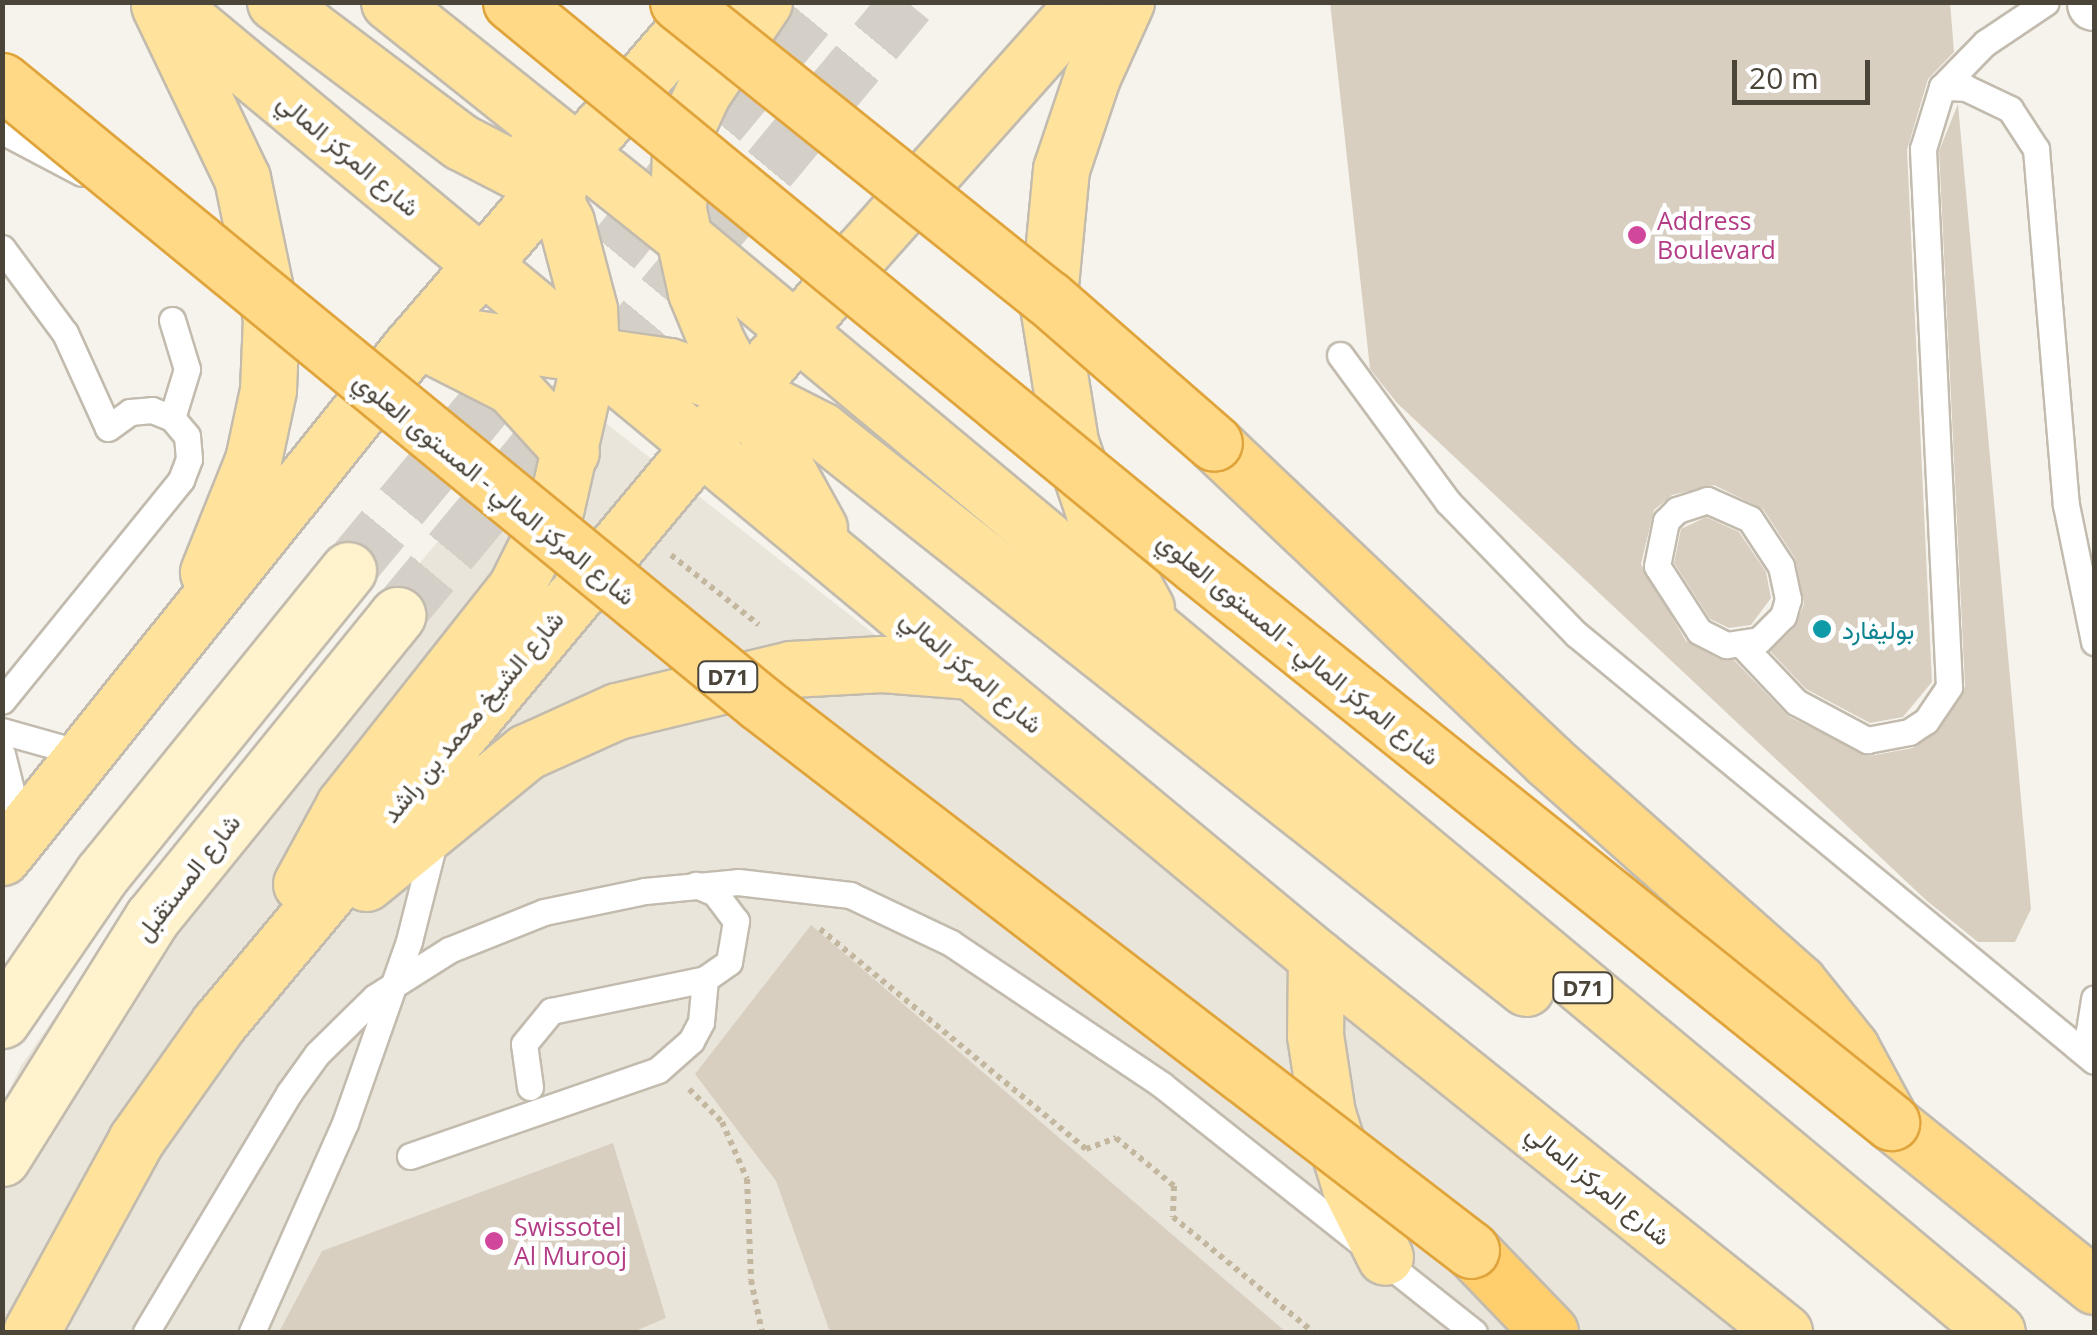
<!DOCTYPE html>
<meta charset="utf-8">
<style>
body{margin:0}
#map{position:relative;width:2097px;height:1335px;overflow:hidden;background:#f6f3ec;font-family:"Open Sans",Vazirmatn,sans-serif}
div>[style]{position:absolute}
.residential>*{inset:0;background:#eae5da}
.building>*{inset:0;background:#d8cfc1}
.secondary-tunnel>*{height:55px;margin-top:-27.5px;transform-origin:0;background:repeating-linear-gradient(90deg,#d4d0c8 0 55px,transparent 0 83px)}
.path>*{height:6px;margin-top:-3px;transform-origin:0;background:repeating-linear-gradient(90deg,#c4b79f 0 5px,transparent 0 10px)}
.roads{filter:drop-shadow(2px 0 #c2bbae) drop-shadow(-2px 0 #c2bbae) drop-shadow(0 2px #c2bbae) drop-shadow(0 -2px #c2bbae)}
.service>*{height:25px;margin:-12.5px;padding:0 12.5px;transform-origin:12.5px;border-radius:12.5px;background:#fff}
.minor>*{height:52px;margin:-26px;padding:0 26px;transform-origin:26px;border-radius:26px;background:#fff}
.secondary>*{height:55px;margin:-27.5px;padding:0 27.5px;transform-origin:27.5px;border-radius:27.5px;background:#fff3cd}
.primary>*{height:55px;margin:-27.5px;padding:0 27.5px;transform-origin:27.5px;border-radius:27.5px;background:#ffe39c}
.trunk>*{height:55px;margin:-27.5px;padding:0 27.5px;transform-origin:27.5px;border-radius:27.5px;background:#ffd985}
.motorway>*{height:55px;margin:-27.5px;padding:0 27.5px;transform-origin:27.5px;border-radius:27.5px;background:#ffcf6e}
.bridges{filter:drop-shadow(2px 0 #e0a43c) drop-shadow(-2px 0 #e0a43c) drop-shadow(0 2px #e0a43c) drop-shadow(0 -2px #e0a43c)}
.trunk-bridge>*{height:55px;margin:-27.5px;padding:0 27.5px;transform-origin:27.5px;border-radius:27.5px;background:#ffd985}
.dots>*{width:28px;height:28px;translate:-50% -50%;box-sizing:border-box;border:5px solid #fff;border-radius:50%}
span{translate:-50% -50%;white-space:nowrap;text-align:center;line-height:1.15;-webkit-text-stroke:9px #fff;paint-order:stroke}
.shield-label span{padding:2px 8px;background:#fff;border:2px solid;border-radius:8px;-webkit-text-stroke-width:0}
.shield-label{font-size:22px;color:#4b4439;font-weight:700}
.street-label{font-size:25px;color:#4b4439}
.hotel-label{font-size:25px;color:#b23c85}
.left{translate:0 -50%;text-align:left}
.culture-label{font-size:25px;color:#0d838f}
.frame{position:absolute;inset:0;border:5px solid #4b4439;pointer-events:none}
.scale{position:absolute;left:1732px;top:60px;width:138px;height:45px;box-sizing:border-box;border:5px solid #4b4439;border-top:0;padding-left:12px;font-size:30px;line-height:35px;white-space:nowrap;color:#4b4439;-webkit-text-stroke:8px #fff;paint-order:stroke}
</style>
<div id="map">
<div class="residential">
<div style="clip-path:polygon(564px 390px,1760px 1332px,3px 1332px,2px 1104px,21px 1066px,115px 929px)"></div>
</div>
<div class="building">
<div style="clip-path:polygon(1330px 2px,1950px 2px,1954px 52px,1928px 79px,1907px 150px,1932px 682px,1903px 717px,1870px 723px,1806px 689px,1770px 651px,1795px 627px,1804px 604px,1795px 558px,1763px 509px,1714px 485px,1672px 495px,1654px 510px,1641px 564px,1686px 641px,1719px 659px,1734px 660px,1788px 716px,1869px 756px,1913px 748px,1939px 730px,1965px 686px,1939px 151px,1958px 104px,2031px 909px,2015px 942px,1978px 942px,1927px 901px,1397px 403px,1370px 369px)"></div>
<div style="clip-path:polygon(1706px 517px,1739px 532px,1766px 572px,1771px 598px,1751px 625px,1729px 628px,1710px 619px,1674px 563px,1681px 529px)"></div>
<div style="clip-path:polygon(811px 925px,1286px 1332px,830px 1332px,776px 1181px,695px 1074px)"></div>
<div style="clip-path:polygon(613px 1143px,666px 1318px,633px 1332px,279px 1332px,322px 1251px)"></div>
</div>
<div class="secondary-tunnel">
<div style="left:348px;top:570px;width:738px;rotate:-50.33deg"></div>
<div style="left:397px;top:615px;width:798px;rotate:-50.19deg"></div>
</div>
<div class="path">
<div style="left:671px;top:555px;width:112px;rotate:38.5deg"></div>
<div style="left:820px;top:929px;width:345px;rotate:39.6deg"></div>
<div style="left:1086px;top:1149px;width:32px;rotate:-20deg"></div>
<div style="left:1116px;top:1138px;width:75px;rotate:39.6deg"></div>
<div style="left:1174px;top:1186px;width:31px;rotate:92deg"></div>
<div style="left:1173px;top:1217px;width:181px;rotate:39.4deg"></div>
<div style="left:689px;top:1089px;width:47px;rotate:45deg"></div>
<div style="left:722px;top:1122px;width:62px;rotate:66.3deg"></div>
<div style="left:747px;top:1179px;width:101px;rotate:87.7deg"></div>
<div style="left:751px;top:1280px;width:53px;rotate:78.1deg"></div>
</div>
<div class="roads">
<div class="service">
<div style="left:1942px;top:87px;width:24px;rotate:2deg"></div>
<div style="left:1966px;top:88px;width:49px;rotate:25.5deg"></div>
<div style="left:2010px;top:109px;width:48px;rotate:57deg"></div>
<div style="left:2036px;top:149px;width:357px;rotate:85.2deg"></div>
<div style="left:2066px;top:505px;width:140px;rotate:78.4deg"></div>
<div style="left:2px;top:131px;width:90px;rotate:27.7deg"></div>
<div style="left:2px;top:248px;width:106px;rotate:53.5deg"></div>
<div style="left:65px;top:333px;width:104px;rotate:65.6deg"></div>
<div style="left:108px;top:428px;width:27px;rotate:-36deg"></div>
<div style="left:130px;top:412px;width:22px;rotate:-5deg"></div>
<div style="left:152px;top:410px;width:22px;rotate:22deg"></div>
<div style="left:172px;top:418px;width:23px;rotate:50deg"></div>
<div style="left:187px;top:436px;width:23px;rotate:85deg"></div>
<div style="left:189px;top:459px;width:22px;rotate:111deg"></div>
<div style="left:181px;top:480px;width:284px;rotate:129deg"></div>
<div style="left:172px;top:320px;width:51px;rotate:73deg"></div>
<div style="left:187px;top:369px;width:51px;rotate:107deg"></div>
<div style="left:1340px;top:355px;width:182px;rotate:53.7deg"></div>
<div style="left:1448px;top:502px;width:184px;rotate:45.9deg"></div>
<div style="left:1576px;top:634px;width:671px;rotate:39.5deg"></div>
<div style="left:1707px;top:500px;width:47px;rotate:23.8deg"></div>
<div style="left:1750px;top:519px;width:56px;rotate:56.6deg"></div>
<div style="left:1781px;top:566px;width:34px;rotate:78deg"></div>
<div style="left:1788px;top:599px;width:18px;rotate:106deg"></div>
<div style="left:1783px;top:616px;width:34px;rotate:135deg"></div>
<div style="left:1759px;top:640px;width:33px;rotate:171deg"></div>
<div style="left:1726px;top:645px;width:30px;rotate:-153deg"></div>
<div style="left:1699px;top:631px;width:77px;rotate:-122.9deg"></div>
<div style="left:1657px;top:566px;width:46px;rotate:-78.7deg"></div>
<div style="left:1666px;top:521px;width:16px;rotate:-45deg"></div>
<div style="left:1677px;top:510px;width:32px;rotate:-18deg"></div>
<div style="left:1742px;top:645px;width:79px;rotate:46.5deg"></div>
<div style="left:1796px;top:702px;width:81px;rotate:28.2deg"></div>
<div style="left:1867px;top:740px;width:43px;rotate:-10.8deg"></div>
<div style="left:1909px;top:732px;width:20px;rotate:-33deg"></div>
<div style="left:1926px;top:721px;width:41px;rotate:-55.9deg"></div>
<div style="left:1949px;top:687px;width:539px;rotate:-92.77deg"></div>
<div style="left:1923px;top:149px;width:65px;rotate:-73deg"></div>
<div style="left:1942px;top:87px;width:62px;rotate:-45.7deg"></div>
<div style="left:1985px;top:43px;width:73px;rotate:-33.9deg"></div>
<div style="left:2px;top:731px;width:85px;rotate:15.7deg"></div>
<div style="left:2px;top:754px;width:74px;rotate:76deg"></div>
<div style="left:2093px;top:1060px;width:29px;rotate:-98deg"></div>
<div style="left:2089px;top:1031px;width:33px;rotate:-81deg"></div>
<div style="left:530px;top:1087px;width:43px;rotate:-97.9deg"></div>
<div style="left:524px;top:1044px;width:43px;rotate:-50.7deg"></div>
<div style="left:551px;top:1011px;width:157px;rotate:-11.7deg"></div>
<div style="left:705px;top:979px;width:29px;rotate:-35deg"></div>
<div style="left:729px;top:962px;width:42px;rotate:-80.3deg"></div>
<div style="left:736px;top:921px;width:35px;rotate:-127deg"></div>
<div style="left:715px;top:893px;width:21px;rotate:-157deg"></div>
<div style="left:410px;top:1156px;width:262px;rotate:-19.1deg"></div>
<div style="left:658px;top:1070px;width:44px;rotate:-41.3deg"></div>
<div style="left:691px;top:1041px;width:21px;rotate:-62deg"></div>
<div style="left:701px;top:1022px;width:43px;rotate:-84.7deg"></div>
<div style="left:146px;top:1332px;width:279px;rotate:-59.1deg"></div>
<div style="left:289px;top:1093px;width:48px;rotate:-54.3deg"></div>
<div style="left:317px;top:1054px;width:81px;rotate:-44.5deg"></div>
<div style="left:375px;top:997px;width:88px;rotate:-32.4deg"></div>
<div style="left:449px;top:950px;width:102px;rotate:-21.8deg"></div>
<div style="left:544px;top:912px;width:103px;rotate:-11.7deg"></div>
<div style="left:645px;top:891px;width:93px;rotate:-5.5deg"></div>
<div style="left:738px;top:882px;width:113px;rotate:6.6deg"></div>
<div style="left:850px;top:895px;width:112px;rotate:25.4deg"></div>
<div style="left:951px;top:943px;width:254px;rotate:33.9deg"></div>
<div style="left:1162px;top:1085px;width:398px;rotate:38.4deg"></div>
<div style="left:252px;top:1332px;width:229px;rotate:-66deg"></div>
<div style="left:345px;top:1123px;width:193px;rotate:-70.6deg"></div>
<div style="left:409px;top:941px;width:102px;rotate:-75.8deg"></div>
</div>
<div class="minor">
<div style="left:2094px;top:2px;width:2px;rotate:90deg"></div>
</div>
<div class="secondary">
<div style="left:2px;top:1020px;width:177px;rotate:-55.6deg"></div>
<div style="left:102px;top:874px;width:391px;rotate:-51deg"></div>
<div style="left:2px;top:1158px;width:283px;rotate:-58deg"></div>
<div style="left:152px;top:918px;width:390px;rotate:-51deg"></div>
</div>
<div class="primary">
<div style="left:166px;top:2px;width:1495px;rotate:39.71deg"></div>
<div style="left:1316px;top:957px;width:600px;rotate:38.7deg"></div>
<div style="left:275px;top:2px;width:233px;rotate:37deg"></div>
<div style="left:461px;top:142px;width:109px;rotate:27.3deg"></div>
<div style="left:389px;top:2px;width:379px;rotate:38.6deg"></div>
<div style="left:685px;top:238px;width:1708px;rotate:39.82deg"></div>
<div style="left:764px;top:2px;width:109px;rotate:124.1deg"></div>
<div style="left:703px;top:92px;width:35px;rotate:115deg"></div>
<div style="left:688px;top:124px;width:29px;rotate:106deg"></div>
<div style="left:680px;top:152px;width:58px;rotate:92deg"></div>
<div style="left:678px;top:210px;width:84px;rotate:77.6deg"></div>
<div style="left:696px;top:292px;width:55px;rotate:67.6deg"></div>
<div style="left:717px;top:343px;width:211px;rotate:61.1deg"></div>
<div style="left:1126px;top:2px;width:82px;rotate:114.4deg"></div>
<div style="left:1092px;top:77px;width:97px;rotate:108.6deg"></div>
<div style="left:1061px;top:169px;width:138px;rotate:95.4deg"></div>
<div style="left:1048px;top:306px;width:138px;rotate:80.8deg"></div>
<div style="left:1070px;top:442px;width:75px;rotate:71.3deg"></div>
<div style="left:1094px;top:513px;width:108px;rotate:61.3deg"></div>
<div style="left:159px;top:5px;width:192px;rotate:64.4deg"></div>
<div style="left:242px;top:178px;width:143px;rotate:78.3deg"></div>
<div style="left:271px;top:318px;width:72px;rotate:92.4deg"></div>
<div style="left:268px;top:390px;width:72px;rotate:102.1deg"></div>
<div style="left:253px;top:460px;width:121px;rotate:111.9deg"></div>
<div style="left:425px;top:331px;width:246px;rotate:8.2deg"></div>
<div style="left:669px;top:366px;width:79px;rotate:18.4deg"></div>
<div style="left:744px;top:391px;width:86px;rotate:26.9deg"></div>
<div style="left:821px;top:430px;width:899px;rotate:38.36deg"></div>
<div style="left:434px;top:347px;width:86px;rotate:26.9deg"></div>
<div style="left:511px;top:386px;width:89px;rotate:47.7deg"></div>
<div style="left:2px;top:857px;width:651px;rotate:-51.3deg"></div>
<div style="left:409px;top:349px;width:458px;rotate:-49.2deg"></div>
<div style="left:366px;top:883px;width:207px;rotate:-39.3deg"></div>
<div style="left:526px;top:752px;width:100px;rotate:-24.3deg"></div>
<div style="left:617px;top:711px;width:179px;rotate:-13.6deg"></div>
<div style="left:791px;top:669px;width:91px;rotate:-3.1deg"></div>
<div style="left:882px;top:664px;width:89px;rotate:4.5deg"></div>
<div style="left:301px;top:884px;width:90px;rotate:-61.4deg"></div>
<div style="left:344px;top:805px;width:278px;rotate:-51.7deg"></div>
<div style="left:516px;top:587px;width:89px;rotate:-63.4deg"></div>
<div style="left:556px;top:507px;width:158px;rotate:-77.2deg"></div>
<div style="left:591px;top:353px;width:44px;rotate:-92.6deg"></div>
<div style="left:589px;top:309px;width:90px;rotate:-104.8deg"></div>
<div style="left:566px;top:222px;width:75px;rotate:-118.6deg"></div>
<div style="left:1316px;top:957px;width:78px;rotate:90.7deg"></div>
<div style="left:1315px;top:1035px;width:79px;rotate:81.3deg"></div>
<div style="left:1327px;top:1113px;width:77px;rotate:72.7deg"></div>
<div style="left:1350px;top:1187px;width:78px;rotate:63.4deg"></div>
<div style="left:31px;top:1332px;width:219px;rotate:-61.3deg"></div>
<div style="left:136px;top:1140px;width:142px;rotate:-54.7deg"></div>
<div style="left:218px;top:1024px;width:1004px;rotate:-50.17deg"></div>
<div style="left:861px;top:253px;width:336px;rotate:-48.3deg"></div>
</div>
<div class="trunk">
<div style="left:1214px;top:443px;width:462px;rotate:43.5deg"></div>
<div style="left:1549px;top:761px;width:333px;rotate:41.6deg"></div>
<div style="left:1798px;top:982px;width:85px;rotate:51.2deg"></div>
<div style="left:1851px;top:1048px;width:84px;rotate:61.6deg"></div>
<div style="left:1891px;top:1122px;width:261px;rotate:38.9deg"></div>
</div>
<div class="motorway">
<div style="left:1471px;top:1250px;width:114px;rotate:46.1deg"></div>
</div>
</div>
<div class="bridges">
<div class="trunk-bridge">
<div style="left:511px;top:2px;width:887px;rotate:39.42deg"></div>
<div style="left:1196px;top:565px;width:891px;rotate:38.71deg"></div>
<div style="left:678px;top:2px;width:474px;rotate:38.7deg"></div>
<div style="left:1048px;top:298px;width:220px;rotate:41.1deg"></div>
<div style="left:2px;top:81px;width:981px;rotate:39.37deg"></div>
<div style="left:760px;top:703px;width:897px;rotate:37.57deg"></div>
</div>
</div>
<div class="dots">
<div style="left:1637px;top:235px;background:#d1479c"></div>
<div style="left:1822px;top:629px;background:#0f9aa8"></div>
<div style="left:494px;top:1241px;background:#d1479c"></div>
</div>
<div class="shield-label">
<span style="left:728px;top:677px">D71</span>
<span style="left:1583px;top:988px">D71</span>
</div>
<div class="street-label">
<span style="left:349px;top:154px;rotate:40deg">شارع المركز المالي</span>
<span style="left:495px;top:488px;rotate:39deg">شارع المركز المالي - المستوى العلوي</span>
<span style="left:1299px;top:648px;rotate:39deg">شارع المركز المالي - المستوى العلوي</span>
<span style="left:972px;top:671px;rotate:40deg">شارع المركز المالي</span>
<span style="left:472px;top:716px;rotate:-50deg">شارع الشيخ محمد بن راشد</span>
<span style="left:187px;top:877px;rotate:-52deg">شارع المستقبل</span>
<span style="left:1599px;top:1184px;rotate:39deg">شارع المركز المالي</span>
</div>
<div class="hotel-label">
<span class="left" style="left:1657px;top:235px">Address<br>Boulevard</span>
<span class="left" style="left:514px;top:1241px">Swissotel<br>Al Murooj</span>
</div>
<div class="culture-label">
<span class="left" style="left:1842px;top:629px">بوليفارد</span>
</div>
<div class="frame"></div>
<div class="scale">20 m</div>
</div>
